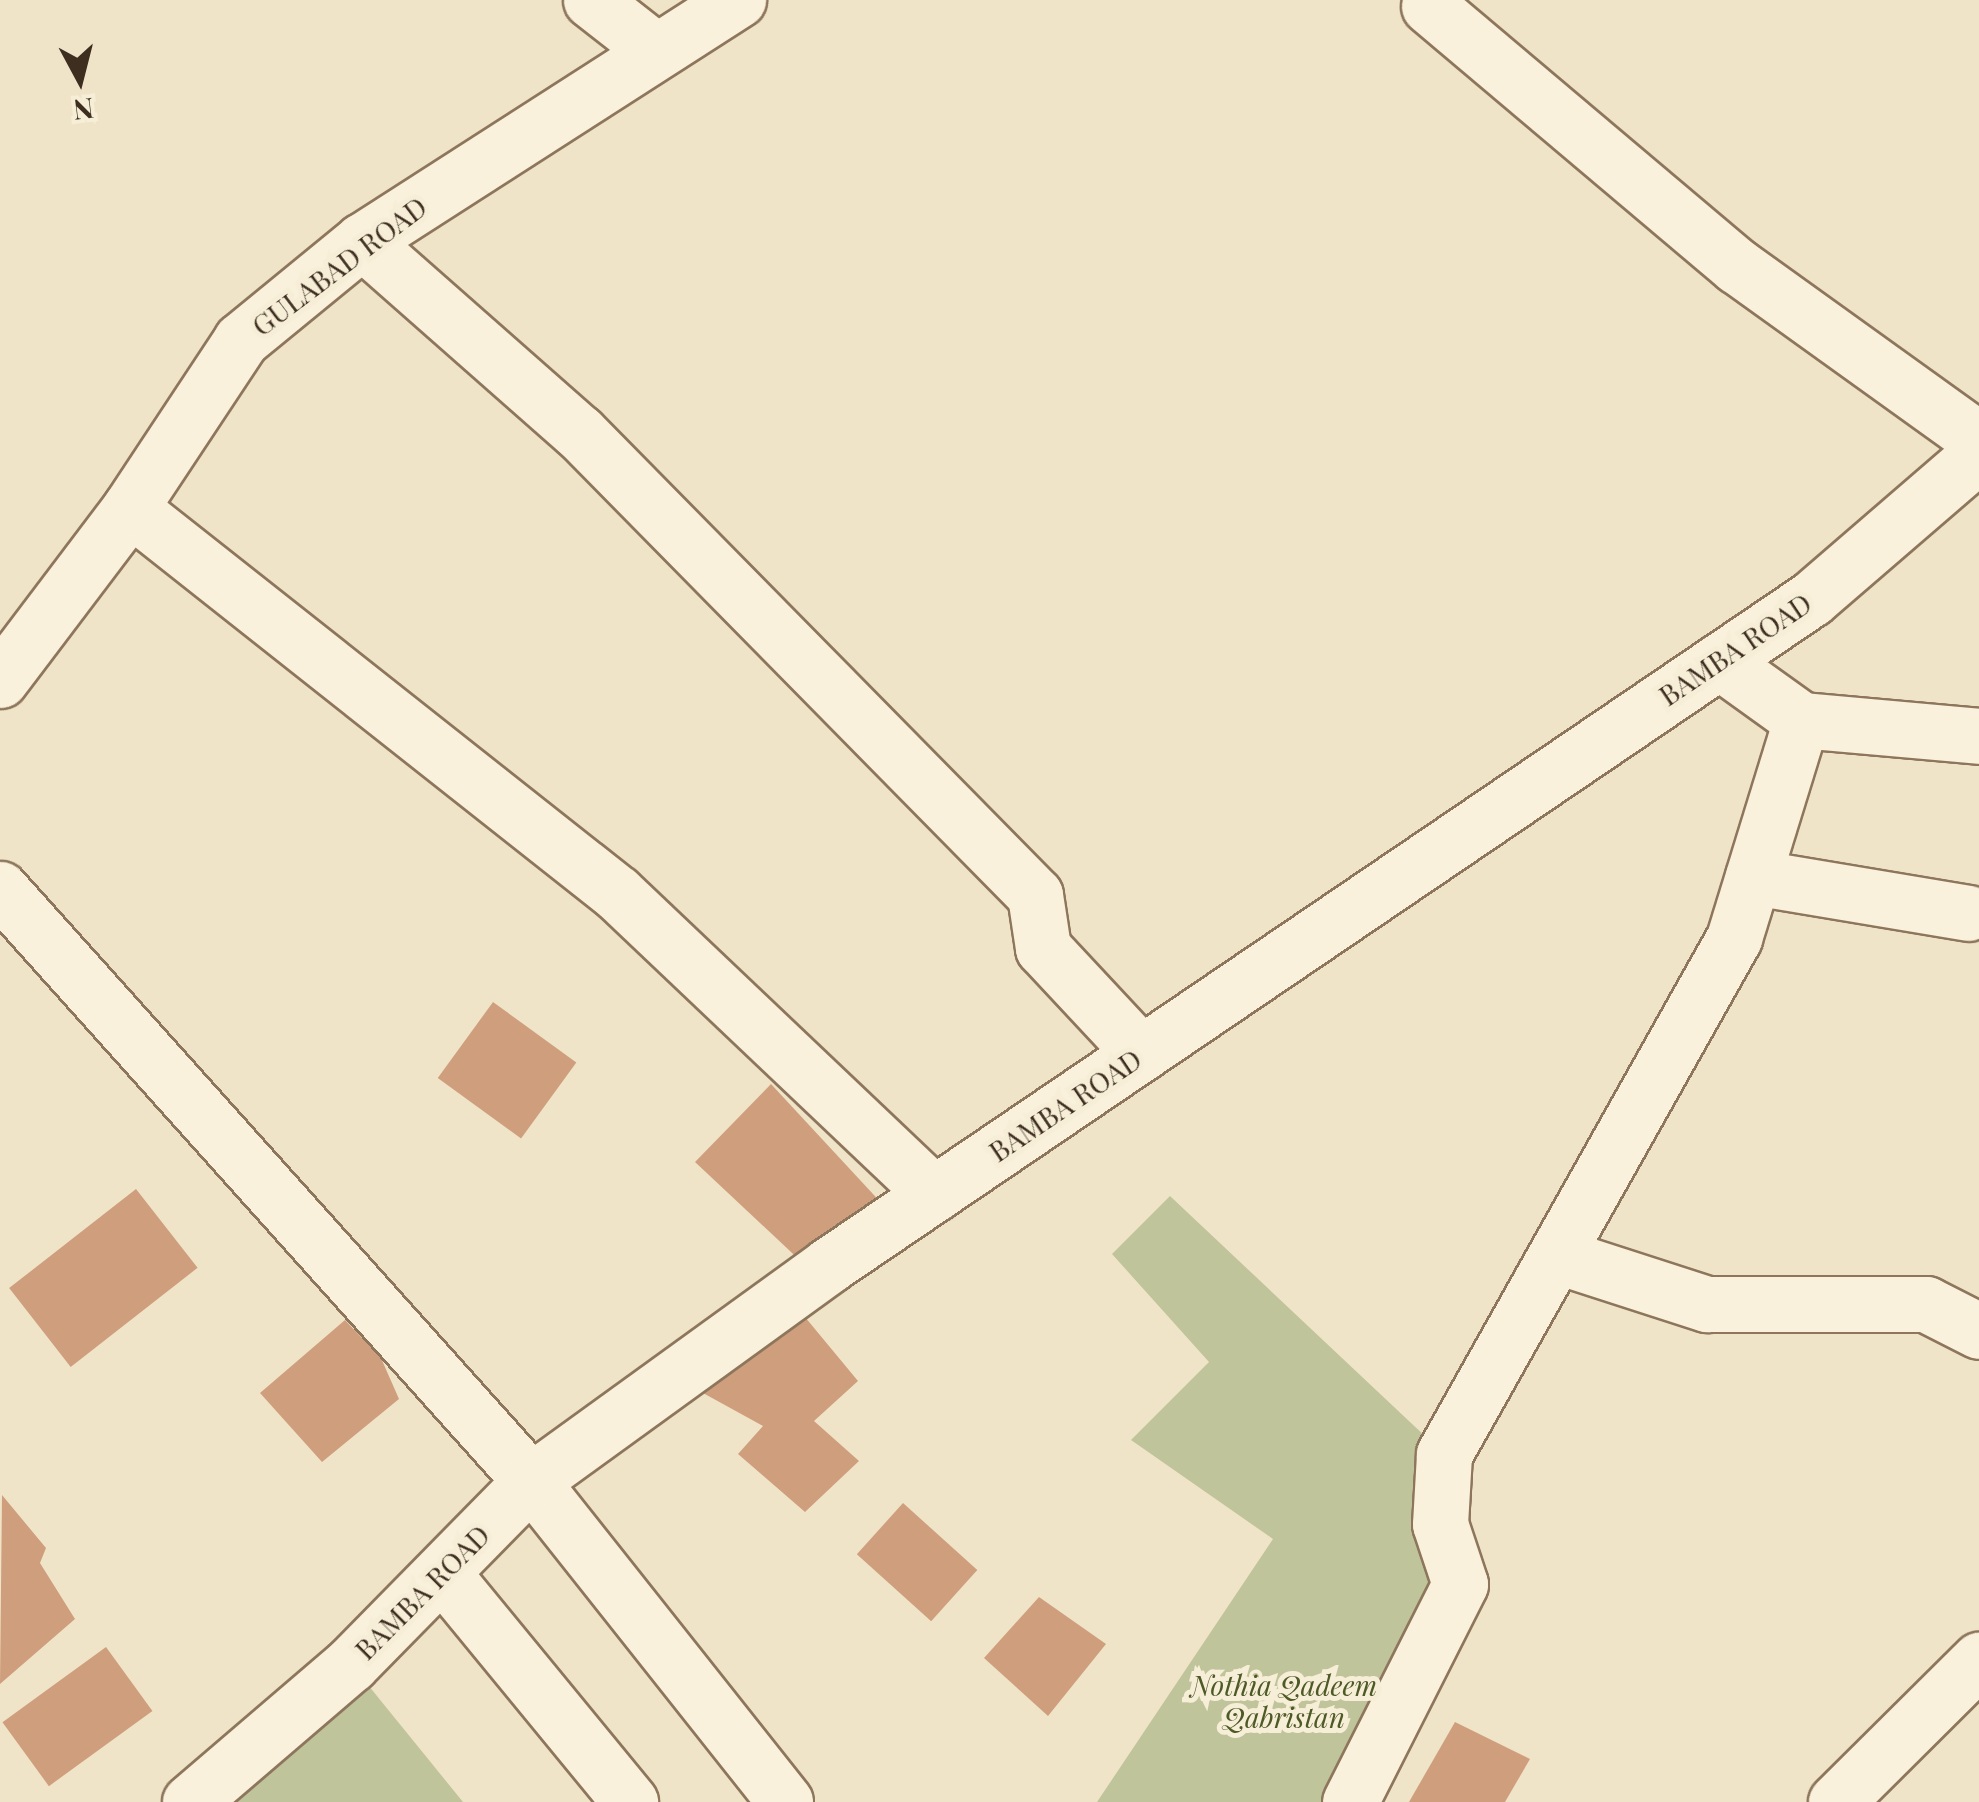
<!DOCTYPE html>
<style>
body{margin:0}
#map{position:relative;width:1979px;height:1802px;overflow:hidden;background:#f0e4c8;font-family:"Playfair Display",serif}
div>[style]{position:absolute}
.cemetery>*{inset:0;background:#bfc49a}
.building>*{inset:0;background:#cf9f7d;transform-origin:0 0}
.roads{filter:drop-shadow(2px 0 #8d765c) drop-shadow(-2px 0 #8d765c) drop-shadow(0 2px #8d765c) drop-shadow(0 -2px #8d765c)}
.minor>*{height:55px;margin:-27.5px;padding:0 27.5px;transform-origin:27.5px;border-radius:27.5px;background:#faf1dc}
span{translate:-50% -50%;white-space:nowrap;text-align:center;line-height:1.15;-webkit-text-stroke:10px #f7eed8;paint-order:stroke}
.street-label{font-size:28px;color:#3d2e20}
.park-label{font-size:28px;color:#4d5a26;font-style:italic}
.north{position:absolute;left:30px;top:30px;width:100px;height:100px;-webkit-text-stroke:8px #f7eed8;paint-order:stroke;rotate:173deg;font-size:28px;font-weight:700;line-height:40px;text-align:center;color:#3d2e20}
.north::after{content:'';display:block;margin:auto;width:35px;height:45px;background:#3d2e20;clip-path:polygon(50% 0,100% 100%,50% 72%,0 100%)}
</style>
<div id="map">
<div class="cemetery">
<div style="clip-path:polygon(1170px 1196px,1444px 1454px,1460px 1584px,1343px 1802px,1097px 1802px,1273px 1539px,1131px 1440px,1209px 1362px,1112px 1254px)"></div>
<div style="clip-path:polygon(351px 1664px,463px 1802px,190px 1802px)"></div>
</div>
<div class="building">
<div style="left:493px;top:1002px;width:103px;height:94px;rotate:36deg"></div>
<div style="clip-path:polygon(771px 1084px,886px 1208px,807px 1267px,695px 1162px)"></div>
<div style="left:136px;top:1189px;width:100px;height:161px;rotate:52deg"></div>
<div style="clip-path:polygon(800px 1311px,858px 1381px,814px 1421px,859px 1461px,805px 1512px,738px 1454px,763px 1426px,703px 1393px)"></div>
<div style="clip-path:polygon(345px 1320px,381px 1358px,399px 1399px,322px 1462px,260px 1393px)"></div>
<div style="clip-path:polygon(2px 1495px,46px 1548px,40px 1563px,75px 1619px,0 1684px)"></div>
<div style="left:903px;top:1503px;width:100px;height:69px;rotate:42deg"></div>
<div style="clip-path:polygon(1039px 1597px,1106px 1644px,1048px 1716px,984px 1658px)"></div>
<div style="left:106px;top:1647px;width:79px;height:128px;rotate:54deg"></div>
<div style="clip-path:polygon(1455px 1722px,1530px 1759px,1505px 1802px,1409px 1802px)"></div>
</div>
<div class="roads">
<div class="minor">
<div style="left:591px;top:0;width:81px;rotate:38deg"></div>
<div style="left:1429px;top:6px;width:403px;rotate:40.2deg"></div>
<div style="left:1737px;top:266px;width:298px;rotate:35.7deg"></div>
<div style="left:362px;top:241px;width:289px;rotate:41.4deg"></div>
<div style="left:579px;top:432px;width:650px;rotate:45.44deg"></div>
<div style="left:1035px;top:895px;width:54px;rotate:81.4deg"></div>
<div style="left:1043px;top:948px;width:144px;rotate:47deg"></div>
<div style="left:130px;top:508px;width:621px;rotate:38.33deg"></div>
<div style="left:617px;top:893px;width:437px;rotate:43.5deg"></div>
<div style="left:1719px;top:661px;width:101px;rotate:35.7deg"></div>
<div style="left:1801px;top:720px;width:179px;rotate:5.1deg"></div>
<div style="left:0;top:680px;width:216px;rotate:-52.9deg"></div>
<div style="left:130px;top:508px;width:201px;rotate:-56.5deg"></div>
<div style="left:241px;top:340px;width:156px;rotate:-39.3deg"></div>
<div style="left:362px;top:241px;width:447px;rotate:-32.7deg"></div>
<div style="left:1753px;top:877px;width:218px;rotate:9.5deg"></div>
<div style="left:0;top:889px;width:795px;rotate:48.11deg"></div>
<div style="left:531px;top:1481px;width:409px;rotate:51.6deg"></div>
<div style="left:1558px;top:1256px;width:157px;rotate:17.9deg"></div>
<div style="left:1707px;top:1304px;width:219px"></div>
<div style="left:1926px;top:1304px;width:59px;rotate:27deg"></div>
<div style="left:443px;top:1574px;width:295px;rotate:50.6deg"></div>
<div style="left:190px;top:1802px;width:212px;rotate:-40.6deg"></div>
<div style="left:351px;top:1664px;width:257px;rotate:-45.5deg"></div>
<div style="left:531px;top:1481px;width:368px;rotate:-35.9deg"></div>
<div style="left:829px;top:1265px;width:1187px;rotate:-34.15deg"></div>
<div style="left:1811px;top:599px;width:222px;rotate:-40.8deg"></div>
<div style="left:1350px;top:1802px;width:244px;rotate:-63.2deg"></div>
<div style="left:1460px;top:1584px;width:63px;rotate:-108.4deg"></div>
<div style="left:1440px;top:1524px;width:70px;rotate:-86.7deg"></div>
<div style="left:1444px;top:1454px;width:592px;rotate:-60.66deg"></div>
<div style="left:1734px;top:938px;width:228px;rotate:-72.9deg"></div>
<div style="left:1836px;top:1802px;width:202px;rotate:-44.8deg"></div>
</div>
</div>
<div class="street-label">
<span style="left:339px;top:266px;rotate:-37deg">GULABAD ROAD</span>
<span style="left:1735px;top:649px;rotate:-34deg">BAMBA ROAD</span>
<span style="left:1065px;top:1105px;rotate:-34deg">BAMBA ROAD</span>
<span style="left:422px;top:1592px;rotate:-45deg">BAMBA ROAD</span>
</div>
<div class="park-label">
<span style="left:1284px;top:1701px">Nothia Qadeem<br>Qabristan</span>
</div>
<div class="north">N</div>
</div>
